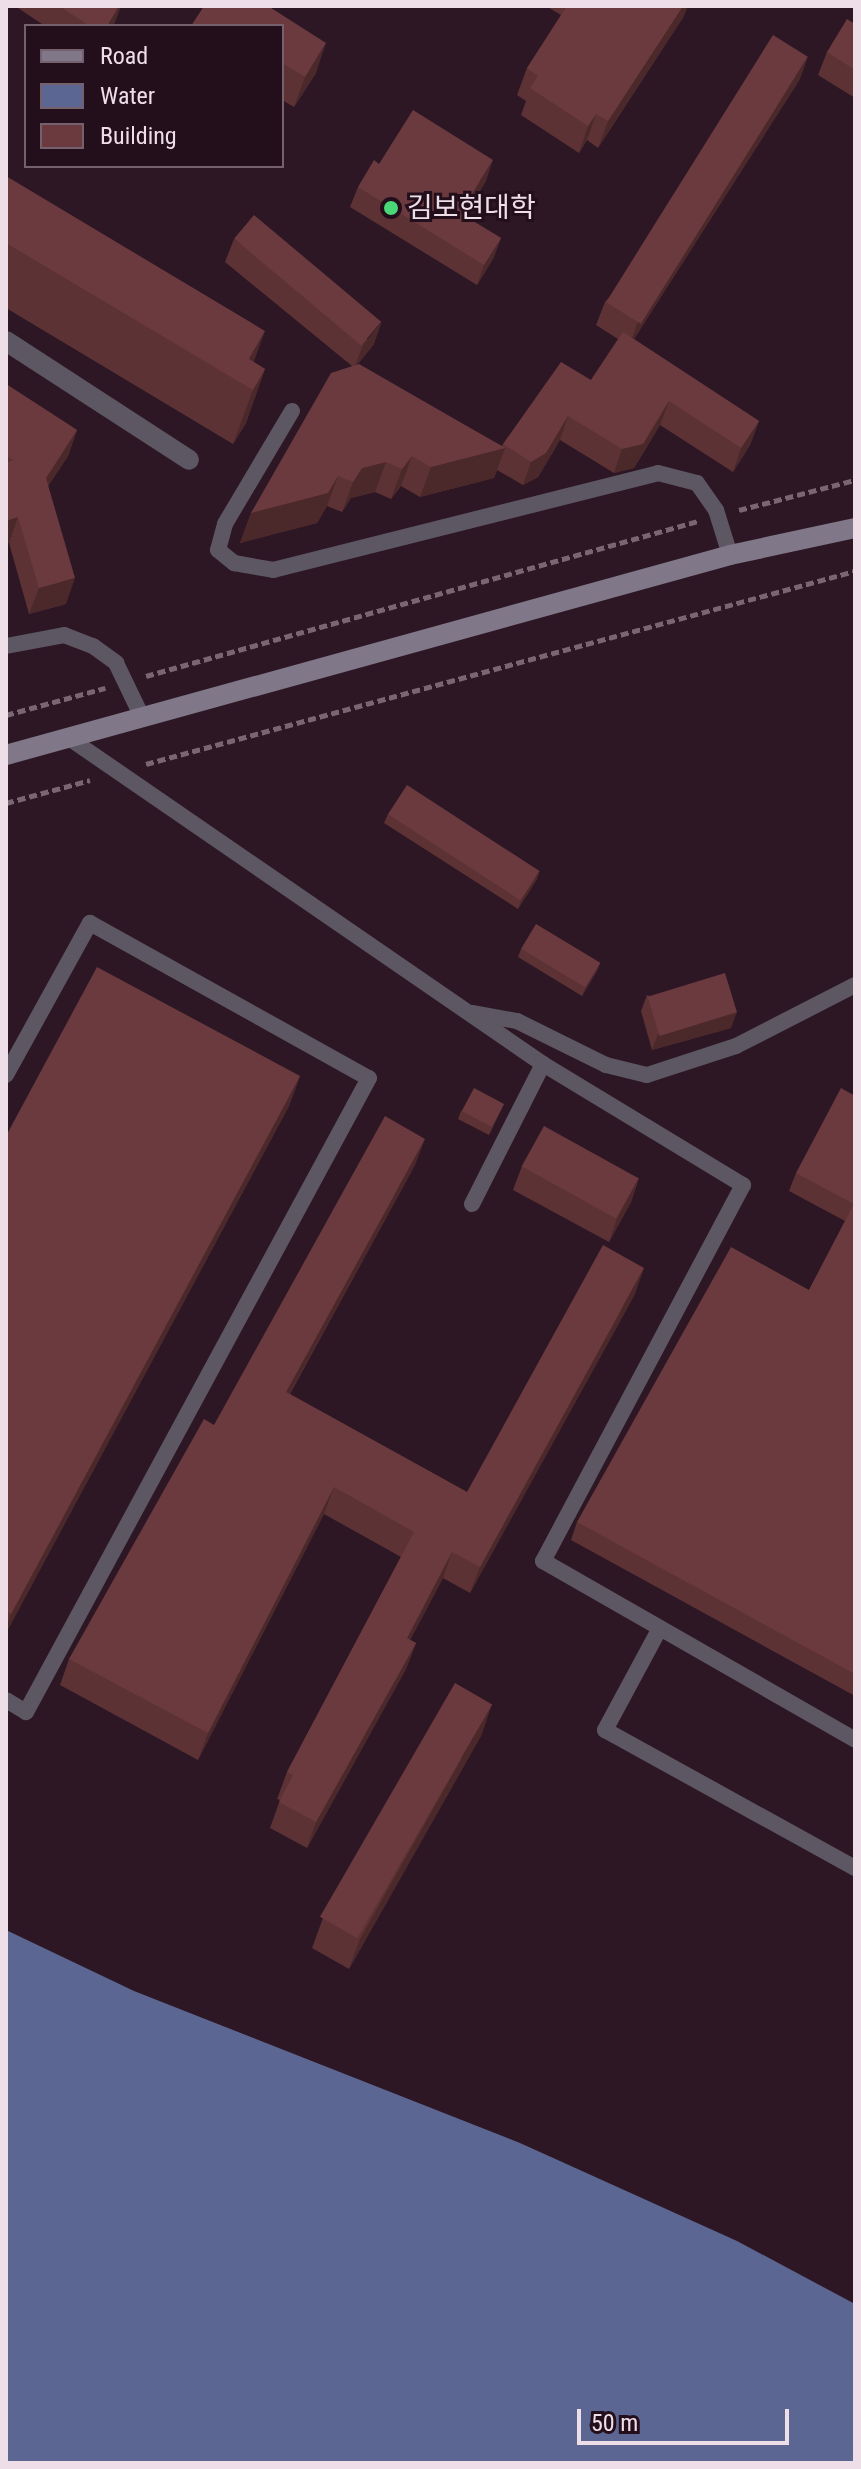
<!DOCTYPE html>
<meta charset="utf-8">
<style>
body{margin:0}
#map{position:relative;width:861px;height:2469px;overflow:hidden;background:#2d1725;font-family:"Roboto Condensed","Noto Sans KR",sans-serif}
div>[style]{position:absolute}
.water>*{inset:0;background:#5c6692}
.path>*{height:5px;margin-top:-2.5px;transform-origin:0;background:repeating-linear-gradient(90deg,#7a6672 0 8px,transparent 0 12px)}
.lane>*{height:16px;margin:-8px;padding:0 8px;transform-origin:8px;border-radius:8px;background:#5d5763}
.street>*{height:20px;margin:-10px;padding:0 10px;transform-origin:10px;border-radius:10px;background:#5d5763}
.secondary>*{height:20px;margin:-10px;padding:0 10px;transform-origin:10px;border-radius:10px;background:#807789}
.wall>*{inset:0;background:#5c3235}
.shaded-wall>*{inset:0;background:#4b292b}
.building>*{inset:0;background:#6b3a3e;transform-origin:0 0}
.dots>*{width:22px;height:22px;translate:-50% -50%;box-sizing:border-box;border:4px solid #230e1c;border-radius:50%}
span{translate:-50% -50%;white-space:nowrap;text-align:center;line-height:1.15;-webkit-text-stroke:6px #230e1c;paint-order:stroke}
.poi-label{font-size:28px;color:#eedee7}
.left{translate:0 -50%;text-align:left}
.frame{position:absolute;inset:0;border:8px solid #eedee7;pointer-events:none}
.legend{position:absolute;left:24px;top:24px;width:260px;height:144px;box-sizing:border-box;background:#230e1c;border:2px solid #74616d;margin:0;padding:10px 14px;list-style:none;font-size:24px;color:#eedee7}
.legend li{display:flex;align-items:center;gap:16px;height:40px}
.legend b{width:40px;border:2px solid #74616d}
.scale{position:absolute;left:577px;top:2409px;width:212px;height:36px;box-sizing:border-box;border:4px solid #eedee7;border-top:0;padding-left:10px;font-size:24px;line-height:28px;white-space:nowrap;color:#eedee7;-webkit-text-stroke:6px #230e1c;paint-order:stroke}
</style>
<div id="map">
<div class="water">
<div style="clip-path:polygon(6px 1930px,134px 1991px,520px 2143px,737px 2241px,855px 2304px,855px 2463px,6px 2463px)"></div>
</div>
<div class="path">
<div style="left:739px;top:510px;width:120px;rotate:-14.5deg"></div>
<div style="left:146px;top:676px;width:573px;rotate:-15.68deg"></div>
<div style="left:6px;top:715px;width:103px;rotate:-15.3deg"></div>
<div style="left:146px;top:764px;width:735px;rotate:-15.23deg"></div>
<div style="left:6px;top:803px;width:87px;rotate:-15.3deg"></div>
</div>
<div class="lane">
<div style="left:292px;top:411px;width:131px;rotate:120.7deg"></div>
<div style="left:225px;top:524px;width:27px;rotate:105deg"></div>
<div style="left:218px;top:550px;width:21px;rotate:39deg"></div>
<div style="left:234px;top:563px;width:40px;rotate:10deg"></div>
<div style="left:273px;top:570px;width:397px;rotate:-14.1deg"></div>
<div style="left:658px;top:473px;width:40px;rotate:14.4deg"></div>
<div style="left:697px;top:483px;width:33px;rotate:55deg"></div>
<div style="left:716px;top:510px;width:47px;rotate:72.7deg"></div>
<div style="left:6px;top:646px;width:59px;rotate:-10.7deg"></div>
<div style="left:64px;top:635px;width:31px;rotate:21deg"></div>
<div style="left:93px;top:646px;width:29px;rotate:36deg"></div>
<div style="left:116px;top:663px;width:60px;rotate:64.3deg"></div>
<div style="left:69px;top:738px;width:575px;rotate:34.52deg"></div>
<div style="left:543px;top:1064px;width:157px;rotate:116.9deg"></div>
<div style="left:472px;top:1013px;width:46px;rotate:10.1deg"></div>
<div style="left:517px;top:1021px;width:99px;rotate:26.3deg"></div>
<div style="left:606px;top:1065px;width:42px;rotate:13.7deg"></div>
<div style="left:647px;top:1075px;width:94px;rotate:-18deg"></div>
<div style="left:736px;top:1046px;width:134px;rotate:-27.1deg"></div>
<div style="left:543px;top:1064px;width:234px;rotate:31.2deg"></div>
<div style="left:743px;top:1185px;width:426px;rotate:118deg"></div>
<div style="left:543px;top:1561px;width:360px;rotate:29.8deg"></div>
<div style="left:6px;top:1075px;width:174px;rotate:-61.1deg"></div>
<div style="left:90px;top:923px;width:319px;rotate:29.1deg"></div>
<div style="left:369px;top:1078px;width:721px;rotate:118.41deg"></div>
<div style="left:26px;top:1712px;width:23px;rotate:-149deg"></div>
<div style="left:660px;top:1628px;width:116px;rotate:118.3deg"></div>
<div style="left:605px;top:1730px;width:286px;rotate:28.9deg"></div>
</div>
<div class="street">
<div style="left:6px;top:341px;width:218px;rotate:33deg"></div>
</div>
<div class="secondary">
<div style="left:6px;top:755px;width:751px;rotate:-15.44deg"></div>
<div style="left:730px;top:555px;width:128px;rotate:-12.2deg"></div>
</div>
<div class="wall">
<div style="clip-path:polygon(15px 6px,121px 6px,113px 26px,45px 26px)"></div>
<div style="clip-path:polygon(546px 6px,683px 6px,684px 16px,598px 148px,587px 140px,579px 153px,521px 115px,526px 101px,517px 95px,527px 68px,561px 15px)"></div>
<div style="clip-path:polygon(855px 24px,855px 98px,818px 75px,827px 52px)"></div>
<div style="clip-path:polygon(282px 26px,316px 73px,294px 107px,282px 100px)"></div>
<div style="clip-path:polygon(800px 79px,634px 339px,759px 421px,750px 445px,733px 472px,660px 425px,634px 468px,614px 473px,560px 440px,538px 477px,523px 485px,497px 470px,494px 478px,420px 497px,401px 486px,391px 499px,375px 492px,351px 498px,342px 512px,327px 506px,317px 523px,240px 543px,251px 513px,352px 366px,225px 262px,234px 239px,374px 344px,357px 365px,502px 446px,503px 444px,591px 380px,618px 339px,596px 325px,605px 302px)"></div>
<div style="clip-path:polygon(6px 176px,254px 362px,265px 369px,246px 423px,233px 444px,6px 308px)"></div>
<div style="clip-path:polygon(486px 181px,464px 216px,501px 238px,493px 259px,477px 285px,350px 207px,358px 187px)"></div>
<div style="clip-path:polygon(6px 384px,77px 430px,68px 456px,48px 486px,66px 604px,29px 614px,9px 543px,6px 543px)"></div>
<div style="clip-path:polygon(388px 814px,537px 879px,518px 909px,384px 823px)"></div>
<div style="clip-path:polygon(521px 949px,600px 963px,597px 971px,582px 996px,518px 957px)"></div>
<div style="clip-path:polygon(647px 995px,731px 1028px,652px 1050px,641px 1011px)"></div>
<div style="clip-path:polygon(300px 1076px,289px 1106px,6px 1633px,6px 1136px)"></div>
<div style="clip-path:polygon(855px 1096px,855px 1696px,571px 1540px,577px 1522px,809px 1290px,845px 1221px,789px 1191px,796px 1173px)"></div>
<div style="clip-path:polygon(504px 1104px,489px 1135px,458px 1119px,461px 1111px)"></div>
<div style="clip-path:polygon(415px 1165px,290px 1394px,467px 1492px,635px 1294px,470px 1593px,443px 1578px,410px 1640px,416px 1643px,406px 1669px,307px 1848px,270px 1828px,280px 1800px,277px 1799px,287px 1772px,401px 1557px,324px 1514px,198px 1760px,60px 1685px,69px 1659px)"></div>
<div style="clip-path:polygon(522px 1166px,639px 1178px,631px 1202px,609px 1242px,513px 1190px)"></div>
<div style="clip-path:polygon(482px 1734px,349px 1969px,312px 1948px,323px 1918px)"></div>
</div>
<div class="shaded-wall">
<div style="clip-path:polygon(119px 6px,121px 6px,115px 22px,113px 26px,107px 26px)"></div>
<div style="clip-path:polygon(683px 6px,688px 6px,684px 16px,598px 148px,608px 121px)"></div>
<div style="clip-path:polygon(326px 43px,316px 73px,294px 107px,305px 77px)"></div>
<div style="clip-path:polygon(808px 57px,800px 79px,629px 347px,637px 324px)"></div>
<div style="clip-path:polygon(596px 114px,587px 140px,579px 153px,588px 126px)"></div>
<div style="clip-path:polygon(493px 160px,486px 181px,453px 234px,460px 213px)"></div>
<div style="clip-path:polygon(501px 238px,493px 259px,477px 285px,484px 265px)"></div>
<div style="clip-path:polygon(382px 321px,374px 344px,354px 368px,363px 345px)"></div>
<div style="clip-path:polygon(265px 331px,245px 386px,249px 359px)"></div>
<div style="clip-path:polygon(265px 369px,246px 423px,233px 444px,253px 390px)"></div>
<div style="clip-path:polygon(669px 401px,660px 425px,634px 468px,614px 473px,622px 449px)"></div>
<div style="clip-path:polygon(568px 416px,560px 440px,538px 477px,523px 485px,531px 462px)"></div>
<div style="clip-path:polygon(759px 421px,750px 445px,733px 472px,741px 448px)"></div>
<div style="clip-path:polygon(77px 430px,68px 456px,37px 503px,46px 478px)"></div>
<div style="clip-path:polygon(505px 448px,494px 478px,420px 497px,431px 467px)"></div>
<div style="clip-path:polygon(412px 456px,401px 486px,391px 499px,402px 469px)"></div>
<div style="clip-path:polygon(386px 462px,375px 492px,351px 498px,342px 512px,353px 482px,362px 468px)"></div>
<div style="clip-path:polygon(338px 476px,327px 506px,317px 523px,240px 543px,251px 513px)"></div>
<div style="clip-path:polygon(18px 517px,9px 543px,6px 543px,6px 521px)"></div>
<div style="clip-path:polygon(75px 578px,66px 604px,29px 614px,39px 588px)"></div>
<div style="clip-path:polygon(540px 870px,537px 879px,518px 909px,521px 900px)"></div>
<div style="clip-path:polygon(600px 963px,597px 971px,582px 996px,585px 988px)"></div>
<div style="clip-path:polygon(737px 1012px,731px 1028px,652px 1050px,658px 1034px)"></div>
<div style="clip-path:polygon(300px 1076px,289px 1106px,6px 1633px,6px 1628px,11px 1614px)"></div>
<div style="clip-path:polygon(425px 1139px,415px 1165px,276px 1418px,286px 1392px)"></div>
<div style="clip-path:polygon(639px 1178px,631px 1202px,609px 1242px,617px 1218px)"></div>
<div style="clip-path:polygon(644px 1268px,635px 1294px,470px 1593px,480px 1567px)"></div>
<div style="clip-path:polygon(334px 1487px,324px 1514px,198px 1760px,208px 1733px)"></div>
<div style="clip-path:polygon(452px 1552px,443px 1578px,397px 1665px,407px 1638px)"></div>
<div style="clip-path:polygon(416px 1643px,406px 1669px,307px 1848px,316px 1822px)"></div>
<div style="clip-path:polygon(492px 1704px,482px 1734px,349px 1969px,360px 1939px)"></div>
</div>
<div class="building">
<div style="clip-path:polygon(59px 6px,119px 6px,107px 26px,90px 26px)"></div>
<div style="clip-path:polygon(204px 6px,268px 6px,326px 43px,305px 77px,282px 63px,282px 26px,191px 26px)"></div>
<div style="clip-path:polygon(567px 6px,683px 6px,608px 121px,596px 114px,588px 126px,530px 88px,538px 76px,527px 68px)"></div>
<div style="clip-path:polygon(847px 19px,855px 24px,855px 70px,827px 52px)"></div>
<div style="left:773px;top:35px;width:41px;height:315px;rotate:32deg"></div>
<div style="clip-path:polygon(413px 110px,493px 160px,460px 213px,501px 238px,484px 265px,358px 187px,374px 160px,379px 164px)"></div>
<div style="clip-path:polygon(6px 176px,265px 331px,249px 359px,265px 369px,253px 390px,6px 243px)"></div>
<div style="left:254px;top:215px;width:166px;height:31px;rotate:40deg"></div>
<div style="clip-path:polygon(623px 332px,759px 421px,741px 448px,669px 401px,643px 444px,622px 449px,568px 416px,546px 453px,531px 462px,503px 444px,561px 362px,591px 380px)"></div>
<div style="clip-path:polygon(359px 364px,505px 448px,431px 467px,412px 456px,402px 469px,386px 462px,362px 468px,353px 482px,338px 476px,328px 493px,251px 513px,331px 373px)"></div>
<div style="clip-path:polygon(6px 384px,77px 430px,46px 478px,75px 578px,39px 588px,18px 517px,6px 521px,6px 463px,14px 460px,6px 456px)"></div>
<div style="left:407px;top:785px;width:158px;height:35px;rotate:33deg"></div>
<div style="left:536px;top:924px;width:75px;height:29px;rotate:31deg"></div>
<div style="clip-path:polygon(97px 967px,300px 1076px,11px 1614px,6px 1611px,6px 1136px)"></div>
<div style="left:725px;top:973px;width:41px;height:81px;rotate:73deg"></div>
<div style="left:474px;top:1088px;width:34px;height:26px;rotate:28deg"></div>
<div style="clip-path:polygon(841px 1088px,855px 1096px,855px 1674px,577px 1522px,731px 1247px,809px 1290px,854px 1204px,796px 1173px)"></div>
<div style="clip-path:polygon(385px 1116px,425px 1139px,286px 1392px,467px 1492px,603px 1245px,644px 1268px,480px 1567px,452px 1552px,407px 1638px,416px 1643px,316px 1822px,279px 1802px,293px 1775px,287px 1772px,414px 1532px,334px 1487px,208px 1733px,69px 1659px,204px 1419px,214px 1425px)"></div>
<div style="left:544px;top:1126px;width:108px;height:46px;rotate:29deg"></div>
<div style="left:455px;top:1683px;width:43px;height:270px;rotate:30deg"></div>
</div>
<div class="dots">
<div style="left:391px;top:208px;background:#4ad777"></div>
</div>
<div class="poi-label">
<span class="left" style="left:407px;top:208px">김보현대학</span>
</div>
<div class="frame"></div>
<ul class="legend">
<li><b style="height:10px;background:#807789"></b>Road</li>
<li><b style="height:22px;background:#5c6692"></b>Water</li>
<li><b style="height:22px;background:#6b3a3e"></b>Building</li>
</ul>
<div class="scale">50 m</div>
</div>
